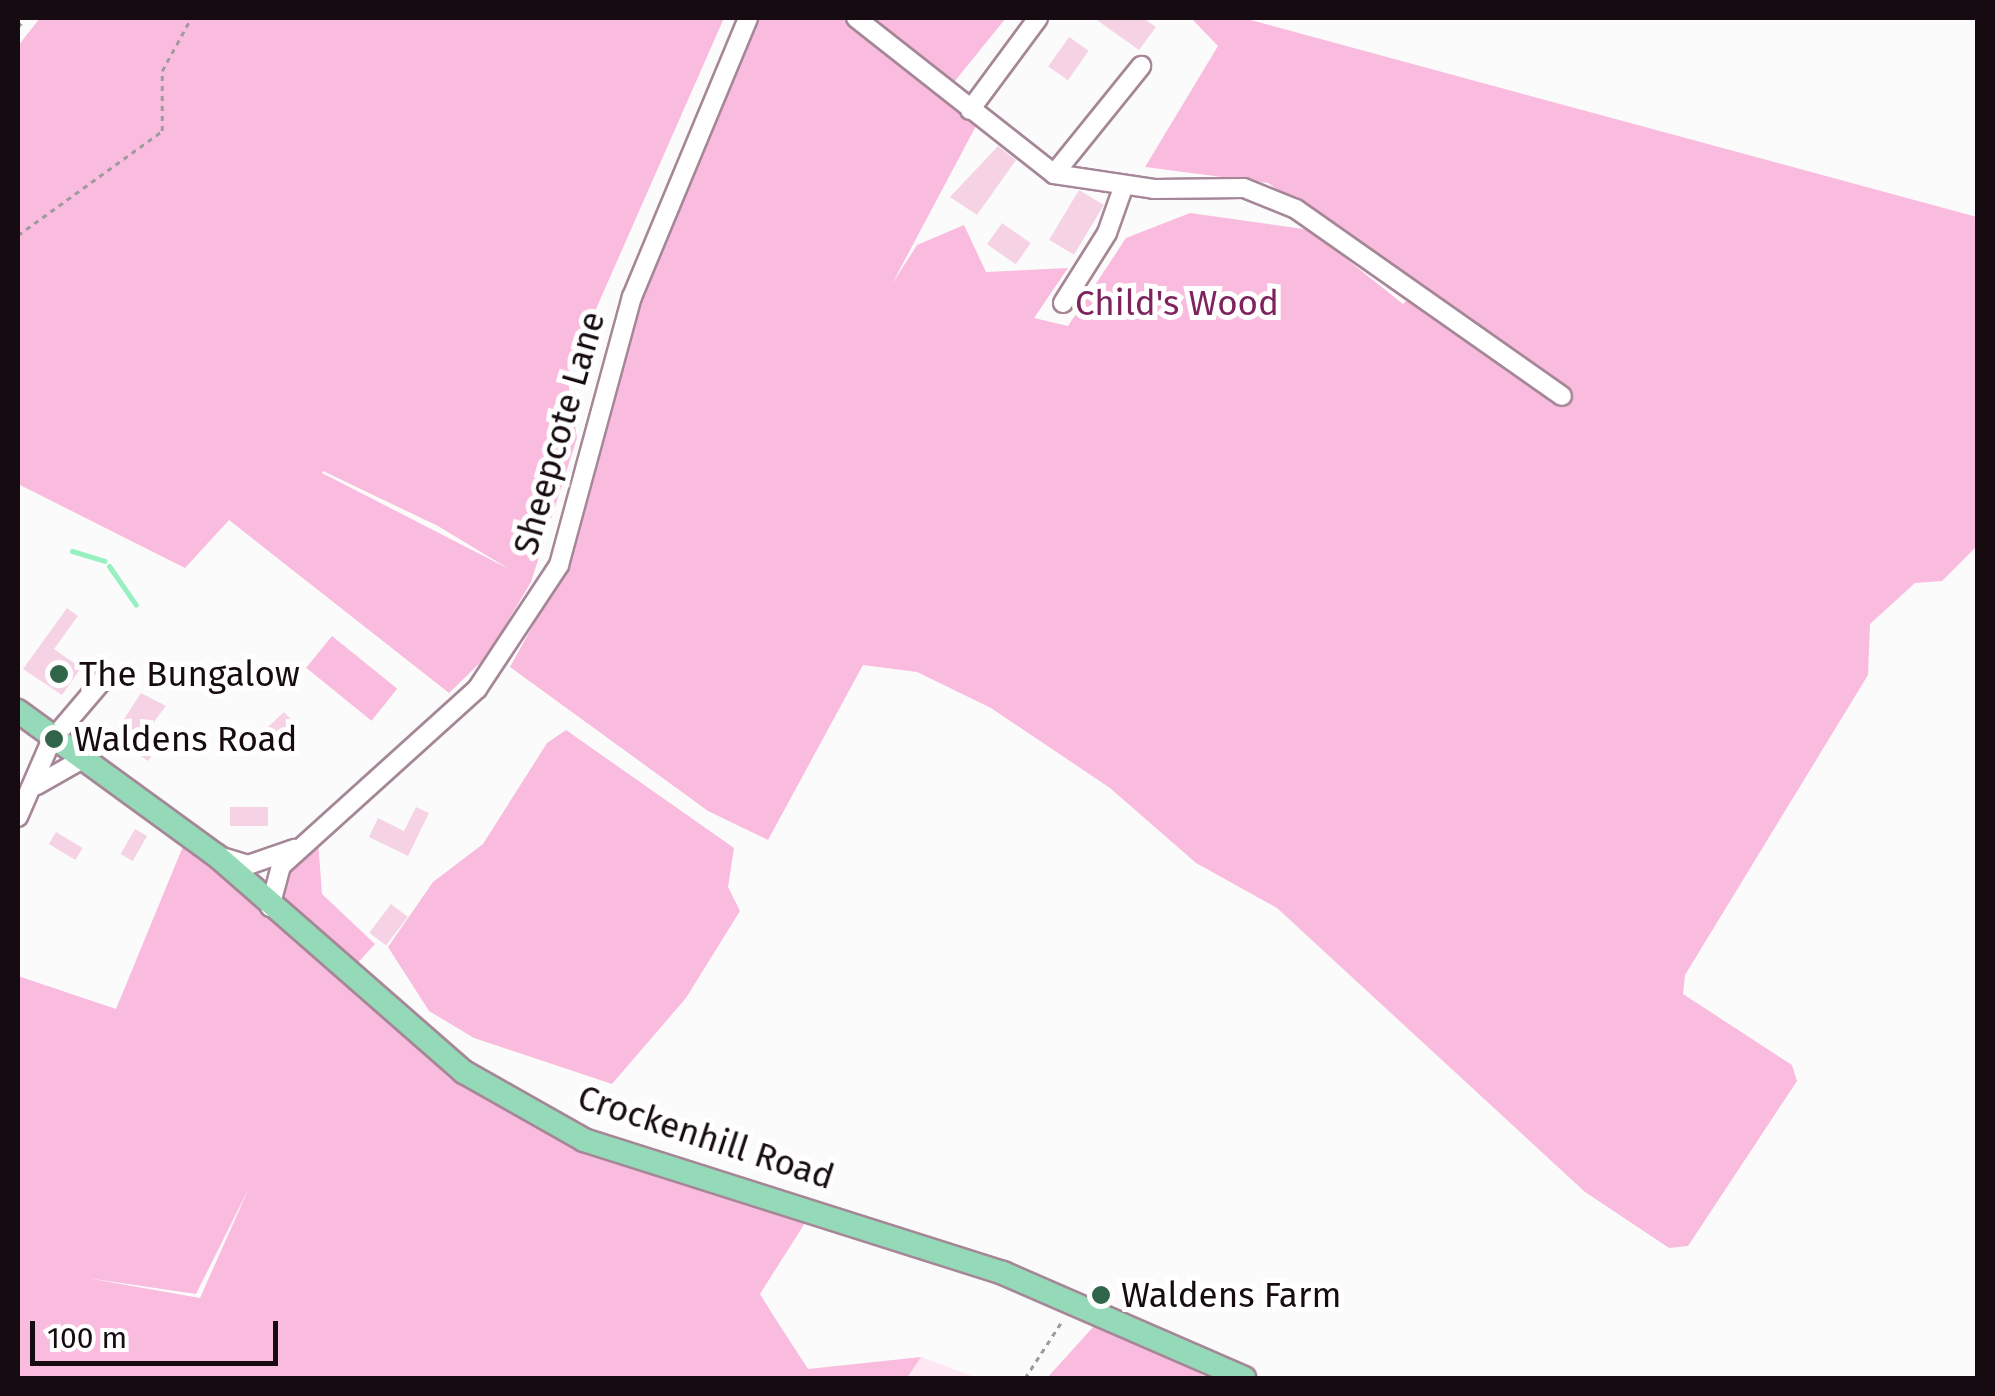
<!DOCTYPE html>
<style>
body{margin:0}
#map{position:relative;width:1995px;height:1396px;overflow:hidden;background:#fbfbfb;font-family:"Fira Sans",sans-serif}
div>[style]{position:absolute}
.built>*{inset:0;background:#ffe6f3}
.green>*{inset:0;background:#fabcde;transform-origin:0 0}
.stream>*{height:5px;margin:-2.5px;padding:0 2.5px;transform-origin:2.5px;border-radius:2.5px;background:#97f0bf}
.building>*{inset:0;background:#f5d3e5;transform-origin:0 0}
.path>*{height:2.5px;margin-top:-1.25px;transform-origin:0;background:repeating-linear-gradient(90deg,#9f9b9d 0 5px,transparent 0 10px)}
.roads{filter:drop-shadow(2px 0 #a58797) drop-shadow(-2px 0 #a58797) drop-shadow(0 2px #a58797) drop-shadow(0 -2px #a58797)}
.minor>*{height:18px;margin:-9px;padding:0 9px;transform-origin:9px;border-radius:9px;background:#fff}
.major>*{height:22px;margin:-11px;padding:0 11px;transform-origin:11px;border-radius:11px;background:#95dab8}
.dots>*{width:28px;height:28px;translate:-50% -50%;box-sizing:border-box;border:5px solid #fff;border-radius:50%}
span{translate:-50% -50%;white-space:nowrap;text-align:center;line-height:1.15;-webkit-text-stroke:10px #fff;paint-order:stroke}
.park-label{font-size:35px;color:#7e235e}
.street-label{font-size:35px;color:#160b11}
.poi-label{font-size:35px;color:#160b11}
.left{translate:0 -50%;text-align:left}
.frame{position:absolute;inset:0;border:20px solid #160b11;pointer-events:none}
.scale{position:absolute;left:30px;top:1321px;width:248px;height:45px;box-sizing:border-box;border:5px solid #160b11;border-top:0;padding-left:12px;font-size:30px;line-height:35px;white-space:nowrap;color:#160b11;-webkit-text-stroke:8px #fff;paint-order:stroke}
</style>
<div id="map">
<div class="built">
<div style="clip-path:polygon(921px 1357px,972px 1376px,973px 1378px,907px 1378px)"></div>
</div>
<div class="green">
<div style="clip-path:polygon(evenodd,40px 18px,724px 18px,567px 375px,577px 438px,531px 582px,488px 655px,449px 693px,229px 520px,185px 568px,18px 484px,18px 46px,40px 18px,323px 471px,438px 526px,509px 569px,322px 473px,323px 471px)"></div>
<div style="clip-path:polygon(755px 18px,846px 18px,976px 126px,892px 284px,917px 245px,964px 225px,986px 272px,1068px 268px,1034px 318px,1068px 326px,1126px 238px,1190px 213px,1310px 230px,1403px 304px,1417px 290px,1268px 183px,1145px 167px,1218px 46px,1191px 18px,1243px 18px,1977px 217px,1977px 546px,1942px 581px,1915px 583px,1870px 624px,1868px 675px,1685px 975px,1683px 994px,1792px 1065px,1797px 1081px,1688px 1246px,1669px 1248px,1585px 1192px,1277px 908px,1196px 863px,1110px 788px,991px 708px,917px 672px,863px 665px,768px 840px,708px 811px,510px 667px,572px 555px,629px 325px)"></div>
<div style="clip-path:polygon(866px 18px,1006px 18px,950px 87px)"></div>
<div style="left:332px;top:636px;width:84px;height:41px;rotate:39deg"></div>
<div style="clip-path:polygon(566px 730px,734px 848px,728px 887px,740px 911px,686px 998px,612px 1084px,474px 1038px,429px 1011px,388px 947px,433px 882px,483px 844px,547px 743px)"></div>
<div style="clip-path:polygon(evenodd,186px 839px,460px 1079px,666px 1176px,805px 1223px,760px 1294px,773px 1315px,808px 1369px,921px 1357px,907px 1378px,18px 1378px,18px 976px,116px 1009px,186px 839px,249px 1188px,200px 1298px,87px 1278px,196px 1294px,249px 1188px)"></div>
<div style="clip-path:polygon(318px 840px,322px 894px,375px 944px,351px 970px,276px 906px,286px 869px)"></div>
<div style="clip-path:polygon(1094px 1326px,1154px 1349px,1208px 1378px,1047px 1378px)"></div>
</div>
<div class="stream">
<div style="left:72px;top:551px;width:34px;rotate:17deg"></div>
<div style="left:109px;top:566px;width:47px;rotate:55.3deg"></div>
</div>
<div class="building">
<div style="clip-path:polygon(1094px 18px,1143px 18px,1156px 27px,1139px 50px)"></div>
<div style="left:1069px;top:37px;width:24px;height:36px;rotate:35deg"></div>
<div style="clip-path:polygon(998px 146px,1016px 160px,977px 215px,950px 197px)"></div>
<div style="left:1079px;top:190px;width:29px;height:58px;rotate:31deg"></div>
<div style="left:1002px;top:223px;width:35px;height:26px;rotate:35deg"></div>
<div style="clip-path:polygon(67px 608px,78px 616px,54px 649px,81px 668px,62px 695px,23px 669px)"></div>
<div style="clip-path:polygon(141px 693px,166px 706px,143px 736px,158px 747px,148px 761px,113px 736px)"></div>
<div style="left:284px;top:712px;width:16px;height:30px;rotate:47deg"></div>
<div style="left:230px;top:807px;width:38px;height:19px"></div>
<div style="clip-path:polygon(416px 807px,429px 813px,408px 856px,369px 837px,378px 818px,404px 831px)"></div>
<div style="left:135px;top:829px;width:14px;height:29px;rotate:30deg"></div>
<div style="left:56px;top:832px;width:31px;height:14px;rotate:31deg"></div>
<div style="left:391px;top:904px;width:21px;height:36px;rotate:37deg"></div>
</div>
<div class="path">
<div style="left:18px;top:27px;width:11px;rotate:-52deg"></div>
<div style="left:18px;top:235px;width:178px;rotate:-35.8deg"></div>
<div style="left:162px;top:131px;width:60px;rotate:-90deg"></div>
<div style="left:162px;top:71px;width:60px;rotate:-61.3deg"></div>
<div style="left:1025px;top:1378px;width:68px;rotate:-57deg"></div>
</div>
<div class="roads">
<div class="minor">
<div style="left:856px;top:18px;width:252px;rotate:38.2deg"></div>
<div style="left:1054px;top:174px;width:101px;rotate:8.5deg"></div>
<div style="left:1154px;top:189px;width:90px;rotate:-0.6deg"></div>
<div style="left:1244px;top:188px;width:56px;rotate:22deg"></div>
<div style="left:1296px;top:209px;width:325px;rotate:35.1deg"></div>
<div style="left:970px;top:110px;width:114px;rotate:-53.5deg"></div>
<div style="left:1054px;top:174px;width:139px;rotate:-51.1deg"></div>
<div style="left:1063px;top:303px;width:83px;rotate:-57.8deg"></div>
<div style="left:1107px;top:233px;width:51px;rotate:-70.5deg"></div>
<div style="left:37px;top:785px;width:48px;rotate:-29.7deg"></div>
<div style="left:18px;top:817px;width:83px;rotate:-66.5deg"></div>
<div style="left:51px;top:741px;width:80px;rotate:-49.6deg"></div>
<div style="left:219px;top:856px;width:30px;rotate:17deg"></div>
<div style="left:248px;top:865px;width:49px;rotate:-19.2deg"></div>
<div style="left:270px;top:907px;width:42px;rotate:-75deg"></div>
<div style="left:281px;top:866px;width:264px;rotate:-42.1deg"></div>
<div style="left:477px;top:689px;width:149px;rotate:-56.5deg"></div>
<div style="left:559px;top:565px;width:278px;rotate:-74.8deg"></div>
<div style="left:632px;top:297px;width:302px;rotate:-67.4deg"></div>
</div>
<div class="major">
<div style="left:18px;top:711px;width:246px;rotate:36.1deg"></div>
<div style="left:217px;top:856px;width:328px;rotate:41.2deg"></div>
<div style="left:464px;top:1072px;width:138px;rotate:29.5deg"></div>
<div style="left:584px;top:1140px;width:440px;rotate:17.6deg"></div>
<div style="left:1003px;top:1273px;width:263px;rotate:23.5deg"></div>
</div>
</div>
<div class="dots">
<div style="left:59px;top:674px;background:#30654a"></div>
<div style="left:54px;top:739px;background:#30654a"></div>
<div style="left:1101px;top:1295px;background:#30654a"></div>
</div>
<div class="park-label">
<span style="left:1177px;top:303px">Child's Wood</span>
</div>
<div class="street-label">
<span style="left:559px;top:433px;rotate:-74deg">Sheepcote Lane</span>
<span style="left:706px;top:1137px;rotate:18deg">Crockenhill Road</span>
</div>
<div class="poi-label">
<span class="left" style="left:79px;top:674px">The Bungalow</span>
<span class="left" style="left:74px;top:739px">Waldens Road</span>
<span class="left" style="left:1121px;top:1295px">Waldens Farm</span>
</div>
<div class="frame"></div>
<div class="scale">100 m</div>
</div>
